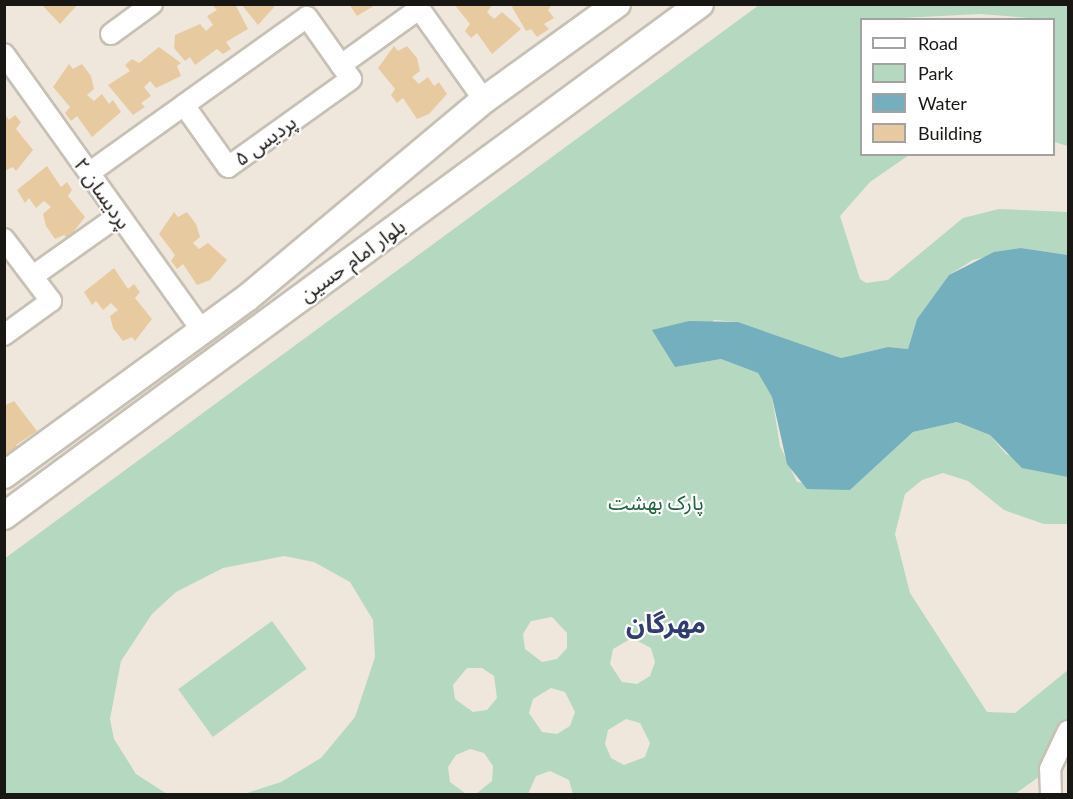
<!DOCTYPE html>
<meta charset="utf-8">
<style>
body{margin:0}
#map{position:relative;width:1073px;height:799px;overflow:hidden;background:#efe7dc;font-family:Lato,"Noto Sans Arabic",sans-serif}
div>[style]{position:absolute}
.green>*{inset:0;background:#b5d8c0;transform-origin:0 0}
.water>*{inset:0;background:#73afbd}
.building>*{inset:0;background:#e7caa0}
.roads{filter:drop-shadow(2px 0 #c7c0b5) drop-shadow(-2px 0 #c7c0b5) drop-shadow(0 2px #c7c0b5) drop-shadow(0 -2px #c7c0b5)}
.minor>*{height:20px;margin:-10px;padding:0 10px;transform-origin:10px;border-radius:10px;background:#fff}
.major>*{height:26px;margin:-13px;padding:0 13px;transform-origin:13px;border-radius:13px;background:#fff}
span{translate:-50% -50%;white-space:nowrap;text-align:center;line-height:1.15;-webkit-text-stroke:4.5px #fff;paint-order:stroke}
.street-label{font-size:20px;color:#191713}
.park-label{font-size:20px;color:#1c643d}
.district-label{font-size:26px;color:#2f3d77;font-weight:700}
.frame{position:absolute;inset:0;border:6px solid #191713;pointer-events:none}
.legend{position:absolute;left:860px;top:18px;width:195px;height:138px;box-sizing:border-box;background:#fff;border:2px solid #a3a2a1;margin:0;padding:8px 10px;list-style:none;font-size:18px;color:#191713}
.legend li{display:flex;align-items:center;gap:12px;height:30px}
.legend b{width:30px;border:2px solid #a3a2a1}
</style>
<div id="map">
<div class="green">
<div style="clip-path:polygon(evenodd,759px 5px,1068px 5px,1068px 146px,1054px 142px,1054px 20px,980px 14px,862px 20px,862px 154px,909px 155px,870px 182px,840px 216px,860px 279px,866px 283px,888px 280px,963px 218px,999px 209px,1068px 212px,1068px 255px,1021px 248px,973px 260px,949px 275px,917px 319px,908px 349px,888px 347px,841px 358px,738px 322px,714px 320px,675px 367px,721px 359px,758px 373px,772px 397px,780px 446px,797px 482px,850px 490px,913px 432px,957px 422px,990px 435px,1006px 454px,1068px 477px,1068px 524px,1044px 524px,1004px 510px,968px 481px,943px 473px,922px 480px,905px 494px,895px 534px,910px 593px,987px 712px,1015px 713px,1068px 670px,1068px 756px,1015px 794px,573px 794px,569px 780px,550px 771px,536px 776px,528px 794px,476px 794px,492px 781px,493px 766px,484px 753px,470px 749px,456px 755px,448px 767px,450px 782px,466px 794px,244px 794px,281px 782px,321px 758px,355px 717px,375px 657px,373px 620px,350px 582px,314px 562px,284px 556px,223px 568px,176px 592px,152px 614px,121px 661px,110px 719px,114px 739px,136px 774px,167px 794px,5px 794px,4px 559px,759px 5px,552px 617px,567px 633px,567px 648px,557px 659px,542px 662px,525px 649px,523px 634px,531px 621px,552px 617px,759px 5px,632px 638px,651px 648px,655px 662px,650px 676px,637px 684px,622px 682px,610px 664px,613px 649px,632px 638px,759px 5px,467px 668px,482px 668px,494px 676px,497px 698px,487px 710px,473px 712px,455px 699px,453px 685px,467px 668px,759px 5px,551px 688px,565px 692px,575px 712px,570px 726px,557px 734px,542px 732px,529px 713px,533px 699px,551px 688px,759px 5px,626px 719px,640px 723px,650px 743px,645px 757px,624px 765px,611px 758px,605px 744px,608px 730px,626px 719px)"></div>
<div style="left:272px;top:621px;width:59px;height:116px;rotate:54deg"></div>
</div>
<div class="water">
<div style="clip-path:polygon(1021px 248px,1068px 255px,1068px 477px,1022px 468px,990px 435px,957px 422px,913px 432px,850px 490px,807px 489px,787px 464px,772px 397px,758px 373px,721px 359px,675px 367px,652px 330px,689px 321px,738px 322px,841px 358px,888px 347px,908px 349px,917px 319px,949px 275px,994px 252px)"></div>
</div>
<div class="building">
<div style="clip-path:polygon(41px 4px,78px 4px,60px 24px)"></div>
<div style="clip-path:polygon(235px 4px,248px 29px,226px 42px,231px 49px,223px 54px,217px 49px,195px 65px,190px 57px,185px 61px,174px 48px,175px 35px,200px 24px,206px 31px,213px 25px,207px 16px,217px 10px,213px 6px)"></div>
<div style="clip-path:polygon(241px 4px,274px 4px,275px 6px,258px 25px)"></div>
<div style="clip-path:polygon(349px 4px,377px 4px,357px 16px)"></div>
<div style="clip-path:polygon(454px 4px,493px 4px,487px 12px,494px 19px,502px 12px,521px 29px,492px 54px,477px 33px,471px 38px,465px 31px,470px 24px)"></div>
<div style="clip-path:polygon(516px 4px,552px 4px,548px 10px,554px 18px,544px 24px,549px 29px,537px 37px,531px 29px,526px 31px,512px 7px)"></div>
<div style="clip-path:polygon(394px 46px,398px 51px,407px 46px,417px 58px,420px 71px,412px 77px,419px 84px,428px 77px,434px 86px,439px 82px,447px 94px,429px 114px,417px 119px,403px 98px,397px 103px,391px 95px,395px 89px,378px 68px)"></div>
<div style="clip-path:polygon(159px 47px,181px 63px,177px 66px,181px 76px,156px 88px,150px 81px,144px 87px,151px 96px,141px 103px,145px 107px,133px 115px,108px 85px,130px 71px,125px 65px,132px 59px,139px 63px)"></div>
<div style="clip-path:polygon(69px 64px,73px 69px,82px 64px,91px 76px,94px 89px,87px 95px,94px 101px,102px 94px,109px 104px,113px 100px,121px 112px,92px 137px,77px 116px,71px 121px,65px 113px,70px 107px,53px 87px)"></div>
<div style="clip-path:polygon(4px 113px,9px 120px,15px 115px,21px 122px,16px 129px,33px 150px,16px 171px,13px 167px,4px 171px)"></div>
<div style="clip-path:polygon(47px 166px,61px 187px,67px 182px,72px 190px,68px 196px,85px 217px,68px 239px,64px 235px,55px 239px,46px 226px,43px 214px,51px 207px,44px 201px,36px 208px,29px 198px,25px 203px,17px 190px)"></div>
<div style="clip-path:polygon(174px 212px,178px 217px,187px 212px,196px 224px,200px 237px,193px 243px,199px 249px,208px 243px,227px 260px,210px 280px,197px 285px,183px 264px,177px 269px,171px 261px,175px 255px,159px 234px)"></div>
<div style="clip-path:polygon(114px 268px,128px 289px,134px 284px,140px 292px,135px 298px,152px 319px,135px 341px,132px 337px,123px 341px,113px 328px,110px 316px,118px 310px,111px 303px,103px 310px,96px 301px,92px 305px,84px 292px)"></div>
<div style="clip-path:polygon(14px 401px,37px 431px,16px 445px,21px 451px,13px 457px,4px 454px,4px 406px)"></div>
</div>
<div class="roads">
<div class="minor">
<div style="left:416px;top:4px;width:118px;rotate:54.7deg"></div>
<div style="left:111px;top:34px;width:51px;rotate:-36.2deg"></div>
<div style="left:4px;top:54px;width:342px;rotate:54.4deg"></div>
<div style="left:341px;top:65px;width:17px;rotate:54deg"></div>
<div style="left:351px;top:79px;width:151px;rotate:144.4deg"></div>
<div style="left:228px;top:167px;width:76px;rotate:-125.4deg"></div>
<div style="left:184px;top:105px;width:151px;rotate:-35.6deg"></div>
<div style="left:307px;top:17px;width:59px;rotate:54.7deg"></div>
<div style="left:341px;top:65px;width:96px;rotate:-35.7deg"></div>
<div style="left:89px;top:173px;width:117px;rotate:-35.6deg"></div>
<div style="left:4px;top:239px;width:78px;rotate:52.8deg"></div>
<div style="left:51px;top:301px;width:58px;rotate:144.1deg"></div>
<div style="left:33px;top:276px;width:105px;rotate:-35.3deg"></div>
<div style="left:1051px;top:794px;width:25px;rotate:-92deg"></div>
<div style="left:1050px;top:769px;width:42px;rotate:-64.7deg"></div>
</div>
<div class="major">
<div style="left:4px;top:475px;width:301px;rotate:-36.1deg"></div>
<div style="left:247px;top:298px;width:309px;rotate:-39.9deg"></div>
<div style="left:484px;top:100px;width:164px;rotate:-35.8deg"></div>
<div style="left:4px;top:516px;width:864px;rotate:-36.34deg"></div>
</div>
</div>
<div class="street-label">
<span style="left:265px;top:140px;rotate:-36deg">پردیس ۵</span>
<span style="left:103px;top:193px;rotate:55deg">پردیسان ۲</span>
<span style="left:352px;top:260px;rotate:-36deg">بلوار امام حسین</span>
</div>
<div class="park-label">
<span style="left:656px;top:502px">پارک بهشت</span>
</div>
<div class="district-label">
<span style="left:666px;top:624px">مهرگان</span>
</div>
<div class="frame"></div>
<ul class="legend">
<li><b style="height:8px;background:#fff"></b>Road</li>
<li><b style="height:16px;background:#b5d8c0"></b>Park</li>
<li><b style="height:16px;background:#73afbd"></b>Water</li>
<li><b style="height:16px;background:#e7caa0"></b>Building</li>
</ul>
</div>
